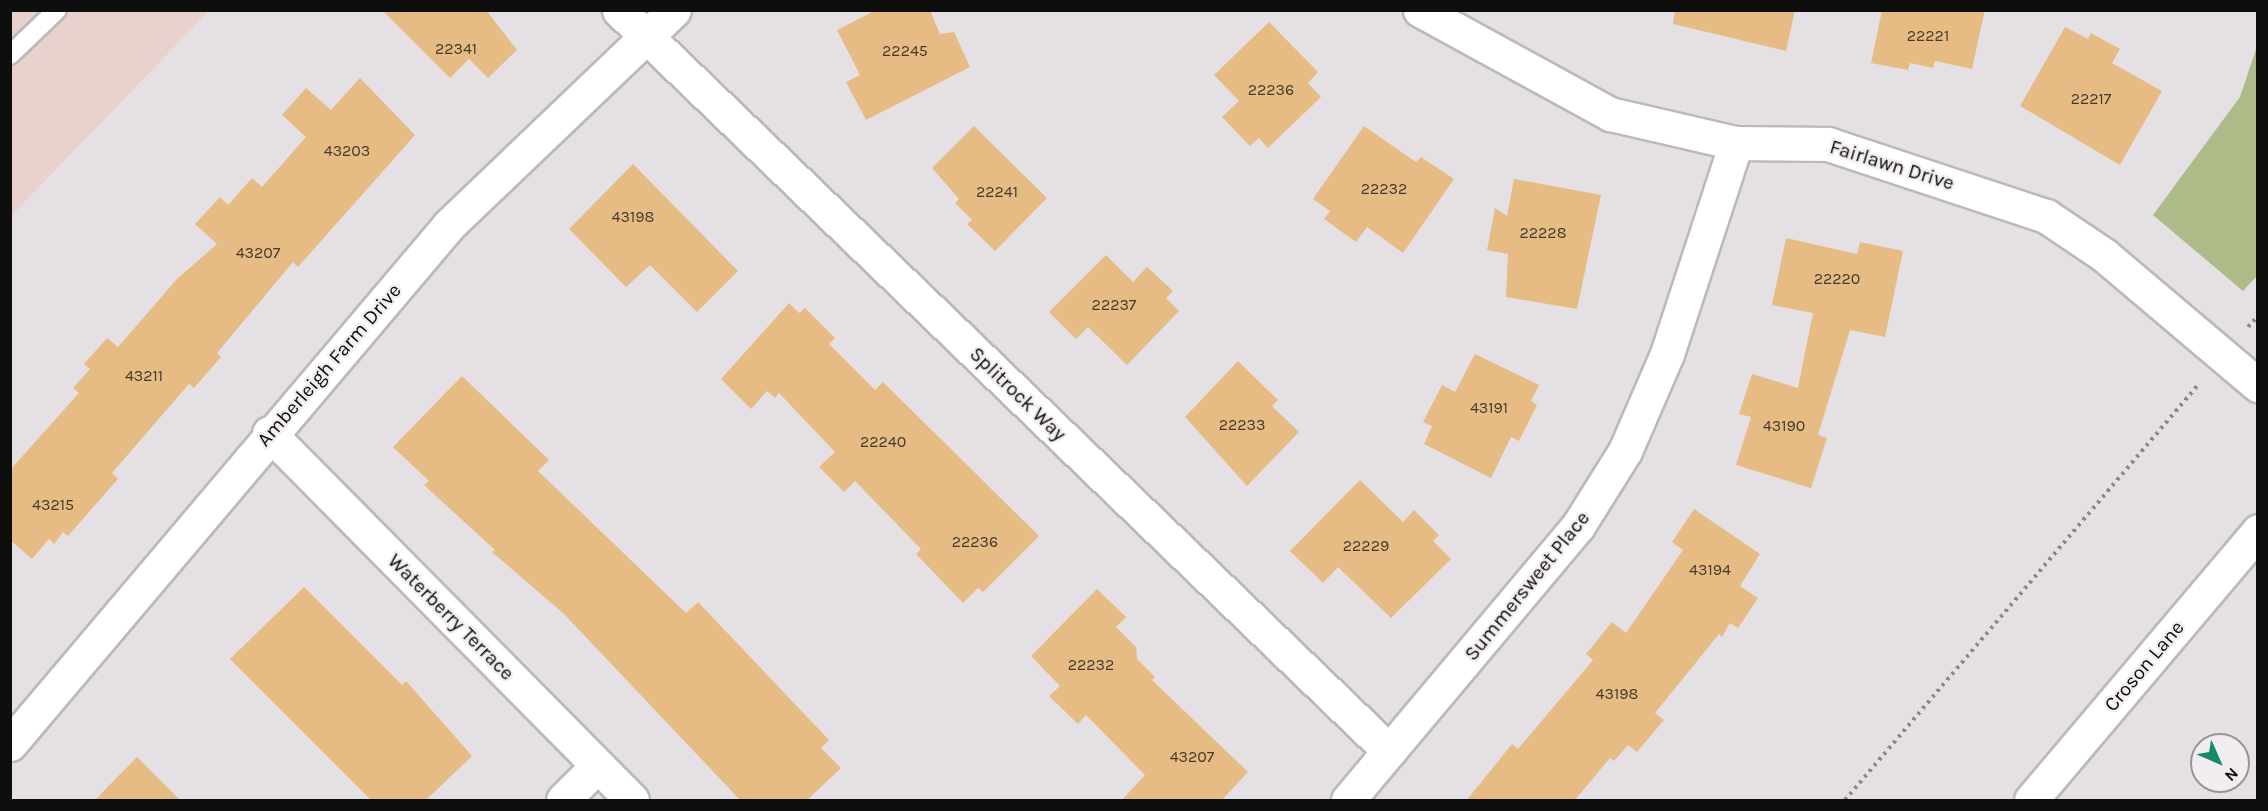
<!DOCTYPE html>
<style>
body{margin:0}
#map{position:relative;width:2268px;height:811px;overflow:hidden;background:#e4e0e4;font-family:Karla,sans-serif}
div>[style]{position:absolute}
.education>*{inset:0;background:#ebd1ce}
.green>*{inset:0;background:#acbb87}
.building>*{inset:0;background:#e6bc84}
.path>*{height:4px;margin-top:-2px;transform-origin:0;background:repeating-linear-gradient(90deg,#8c898c 0 3px,transparent 0 7.5px)}
.roads{filter:drop-shadow(2px 0 #bcb8bc) drop-shadow(-2px 0 #bcb8bc) drop-shadow(0 2px #bcb8bc) drop-shadow(0 -2px #bcb8bc)}
.service>*{height:18px;margin:-9px;padding:0 9px;transform-origin:9px;border-radius:9px;background:#fff}
.minor>*{height:33px;margin:-16.5px;padding:0 16.5px;transform-origin:16.5px;border-radius:16.5px;background:#fff}
.secondary>*{height:33px;margin:-16.5px;padding:0 16.5px;transform-origin:16.5px;border-radius:16.5px;background:#fff}
span{translate:-50% -50%;white-space:nowrap;text-align:center;line-height:1.15;-webkit-text-stroke:4.5px #f1edf1;paint-order:stroke}
.number-label{font-size:16px;color:#453a2c}
.number-label span{-webkit-text-stroke-width:0}
.street-label{font-size:20px;color:#0f0e0f}
.frame{position:absolute;inset:0;border:12px solid #0f0e0f;pointer-events:none}
.north{position:absolute;left:2190px;top:733px;width:60px;height:60px;box-sizing:border-box;background:#f1edf1;border:2px solid #979497;border-radius:50%;rotate:135deg;font-size:16px;font-weight:700;line-height:24px;text-align:center;color:#0f0e0f}
.north::after{content:'';display:block;margin:auto;width:21px;height:27px;background:#168969;clip-path:polygon(50% 0,100% 100%,50% 72%,0 100%)}
</style>
<div id="map">
<div class="education">
<div style="clip-path:polygon(11px 11px,209px 11px,11px 216px)"></div>
</div>
<div class="green">
<div style="clip-path:polygon(2257px 46px,2257px 276px,2243px 291px,2153px 215px,2240px 97px)"></div>
</div>
<div class="building">
<div style="clip-path:polygon(382px 10px,486px 10px,517px 50px,488px 78px,469px 59px,450px 78px)"></div>
<div style="clip-path:polygon(876px 10px,930px 10px,940px 34px,954px 32px,970px 67px,866px 120px,846px 82px,860px 75px,837px 30px)"></div>
<div style="clip-path:polygon(1675px 10px,1795px 10px,1786px 51px,1673px 24px)"></div>
<div style="clip-path:polygon(1882px 10px,1985px 10px,1972px 69px,1935px 61px,1933px 68px,1910px 63px,1908px 70px,1871px 63px)"></div>
<div style="clip-path:polygon(1269px 22px,1318px 72px,1308px 83px,1321px 97px,1268px 148px,1259px 138px,1250px 146px,1222px 117px,1239px 101px,1214px 75px)"></div>
<div style="clip-path:polygon(2065px 27px,2088px 39px,2091px 33px,2120px 49px,2112px 63px,2162px 91px,2120px 165px,2020px 106px)"></div>
<div style="clip-path:polygon(360px 78px,415px 135px,298px 267px,293px 262px,217px 353px,221px 357px,194px 388px,189px 384px,112px 473px,118px 479px,68px 536px,63px 532px,54px 544px,49px 539px,32px 559px,10px 540px,10px 470px,79px 393px,73px 388px,90px 369px,84px 364px,107px 338px,118px 347px,177px 279px,217px 244px,195px 224px,220px 197px,228px 205px,252px 178px,262px 187px,306px 137px,282px 115px,306px 88px,331px 110px)"></div>
<div style="clip-path:polygon(974px 126px,1047px 198px,995px 251px,967px 224px,972px 220px,955px 203px,959px 199px,932px 168px)"></div>
<div style="clip-path:polygon(1364px 126px,1416px 162px,1421px 157px,1454px 179px,1403px 253px,1367px 227px,1356px 242px,1324px 219px,1330px 211px,1313px 199px)"></div>
<div style="clip-path:polygon(633px 164px,738px 271px,697px 312px,650px 265px,626px 287px,569px 229px)"></div>
<div style="clip-path:polygon(1514px 179px,1601px 195px,1577px 309px,1506px 297px,1508px 254px,1487px 250px,1495px 208px,1507px 216px)"></div>
<div style="clip-path:polygon(1786px 238px,1857px 254px,1860px 242px,1903px 251px,1885px 337px,1850px 330px,1818px 435px,1827px 438px,1811px 488px,1736px 465px,1751px 417px,1739px 414px,1752px 374px,1798px 388px,1813px 313px,1772px 305px)"></div>
<div style="clip-path:polygon(1106px 255px,1133px 282px,1147px 267px,1173px 291px,1166px 298px,1179px 311px,1127px 365px,1088px 327px,1076px 339px,1049px 312px)"></div>
<div style="clip-path:polygon(789px 303px,799px 313px,805px 308px,835px 338px,829px 344px,875px 390px,883px 382px,1039px 536px,983px 592px,978px 588px,963px 603px,916px 554px,921px 549px,855px 481px,844px 492px,819px 467px,835px 452px,779px 393px,775px 398px,767px 391px,751px 409px,721px 379px)"></div>
<div style="clip-path:polygon(1475px 354px,1539px 385px,1531px 401px,1537px 405px,1519px 441px,1511px 437px,1491px 478px,1424px 444px,1432px 426px,1423px 422px,1442px 385px,1455px 392px)"></div>
<div style="clip-path:polygon(1238px 361px,1278px 400px,1272px 406px,1299px 432px,1247px 486px,1185px 417px)"></div>
<div style="clip-path:polygon(462px 376px,549px 460px,538px 471px,686px 613px,698px 602px,829px 740px,821px 748px,841px 768px,806px 801px,741px 801px,564px 614px,492px 552px,495px 550px,424px 485px,429px 481px,393px 447px)"></div>
<div style="clip-path:polygon(1360px 480px,1403px 522px,1414px 510px,1439px 535px,1433px 541px,1451px 559px,1391px 618px,1338px 567px,1323px 583px,1290px 551px)"></div>
<div style="clip-path:polygon(1694px 509px,1760px 554px,1740px 586px,1758px 598px,1738px 628px,1730px 623px,1722px 637px,1719px 634px,1655px 713px,1664px 720px,1637px 752px,1628px 745px,1614px 761px,1610px 758px,1574px 801px,1466px 801px,1512px 744px,1518px 749px,1593px 660px,1586px 654px,1612px 622px,1626px 633px,1683px 550px,1672px 542px)"></div>
<div style="clip-path:polygon(304px 587px,402px 685px,406px 681px,472px 756px,425px 801px,372px 801px,230px 659px)"></div>
<div style="clip-path:polygon(1097px 589px,1126px 617px,1116px 627px,1136px 647px,1137px 659px,1155px 677px,1152px 680px,1248px 772px,1221px 801px,1121px 801px,1145px 775px,1086px 715px,1078px 724px,1049px 696px,1060px 686px,1031px 656px)"></div>
<div style="clip-path:polygon(137px 757px,181px 801px,94px 801px)"></div>
</div>
<div class="path">
<div style="left:2248px;top:327px;width:15px;rotate:-48deg"></div>
<div style="left:1845px;top:800px;width:545px;rotate:-49.62deg"></div>
</div>
<div class="roads">
<div class="service">
<div style="left:10px;top:55px;width:65px;rotate:-43.8deg"></div>
</div>
<div class="minor">
<div style="left:619px;top:10px;width:1069px;rotate:43.9deg"></div>
<div style="left:1420px;top:10px;width:217px;rotate:28.7deg"></div>
<div style="left:1610px;top:114px;width:129px;rotate:13deg"></div>
<div style="left:1736px;top:143px;width:92px;rotate:0.6deg"></div>
<div style="left:1828px;top:144px;width:230px;rotate:18.3deg"></div>
<div style="left:2046px;top:216px;width:70px;rotate:33.9deg"></div>
<div style="left:2104px;top:255px;width:202px;rotate:40.2deg"></div>
<div style="left:269px;top:433px;width:516px;rotate:45.31deg"></div>
<div style="left:10px;top:744px;width:680px;rotate:-49.77deg"></div>
<div style="left:449px;top:225px;width:311px;rotate:-43.7deg"></div>
<div style="left:563px;top:800px;width:48px;rotate:-45deg"></div>
<div style="left:1348px;top:800px;width:358px;rotate:-50deg"></div>
<div style="left:1578px;top:526px;width:89px;rotate:-57.9deg"></div>
<div style="left:1625px;top:451px;width:106px;rotate:-66.6deg"></div>
<div style="left:1667px;top:354px;width:222px;rotate:-71.9deg"></div>
</div>
<div class="secondary">
<div style="left:2031px;top:800px;width:352px;rotate:-49.8deg"></div>
</div>
</div>
<div class="number-label">
<span style="left:1928px;top:36px">22221</span>
<span style="left:456px;top:49px">22341</span>
<span style="left:905px;top:51px">22245</span>
<span style="left:1271px;top:90px">22236</span>
<span style="left:2091px;top:99px">22217</span>
<span style="left:347px;top:151px">43203</span>
<span style="left:1384px;top:189px">22232</span>
<span style="left:997px;top:192px">22241</span>
<span style="left:633px;top:217px">43198</span>
<span style="left:1543px;top:233px">22228</span>
<span style="left:258px;top:253px">43207</span>
<span style="left:1837px;top:279px">22220</span>
<span style="left:1114px;top:305px">22237</span>
<span style="left:144px;top:376px">43211</span>
<span style="left:1489px;top:408px">43191</span>
<span style="left:1242px;top:425px">22233</span>
<span style="left:1784px;top:426px">43190</span>
<span style="left:883px;top:442px">22240</span>
<span style="left:53px;top:505px">43215</span>
<span style="left:975px;top:542px">22236</span>
<span style="left:1366px;top:546px">22229</span>
<span style="left:1710px;top:570px">43194</span>
<span style="left:1091px;top:665px">22232</span>
<span style="left:1617px;top:694px">43198</span>
<span style="left:1192px;top:757px">43207</span>
</div>
<div class="street-label">
<span style="left:1892px;top:165px;rotate:17deg">Fairlawn Drive</span>
<span style="left:329px;top:365px;rotate:-49deg">Amberleigh Farm Drive</span>
<span style="left:1018px;top:394px;rotate:44deg">Splitrock Way</span>
<span style="left:1527px;top:586px;rotate:-51deg">Summersweet Place</span>
<span style="left:451px;top:617px;rotate:45deg">Waterberry Terrace</span>
<span style="left:2144px;top:666px;rotate:-50deg">Croson Lane</span>
</div>
<div class="frame"></div>
<div class="north">N</div>
</div>
